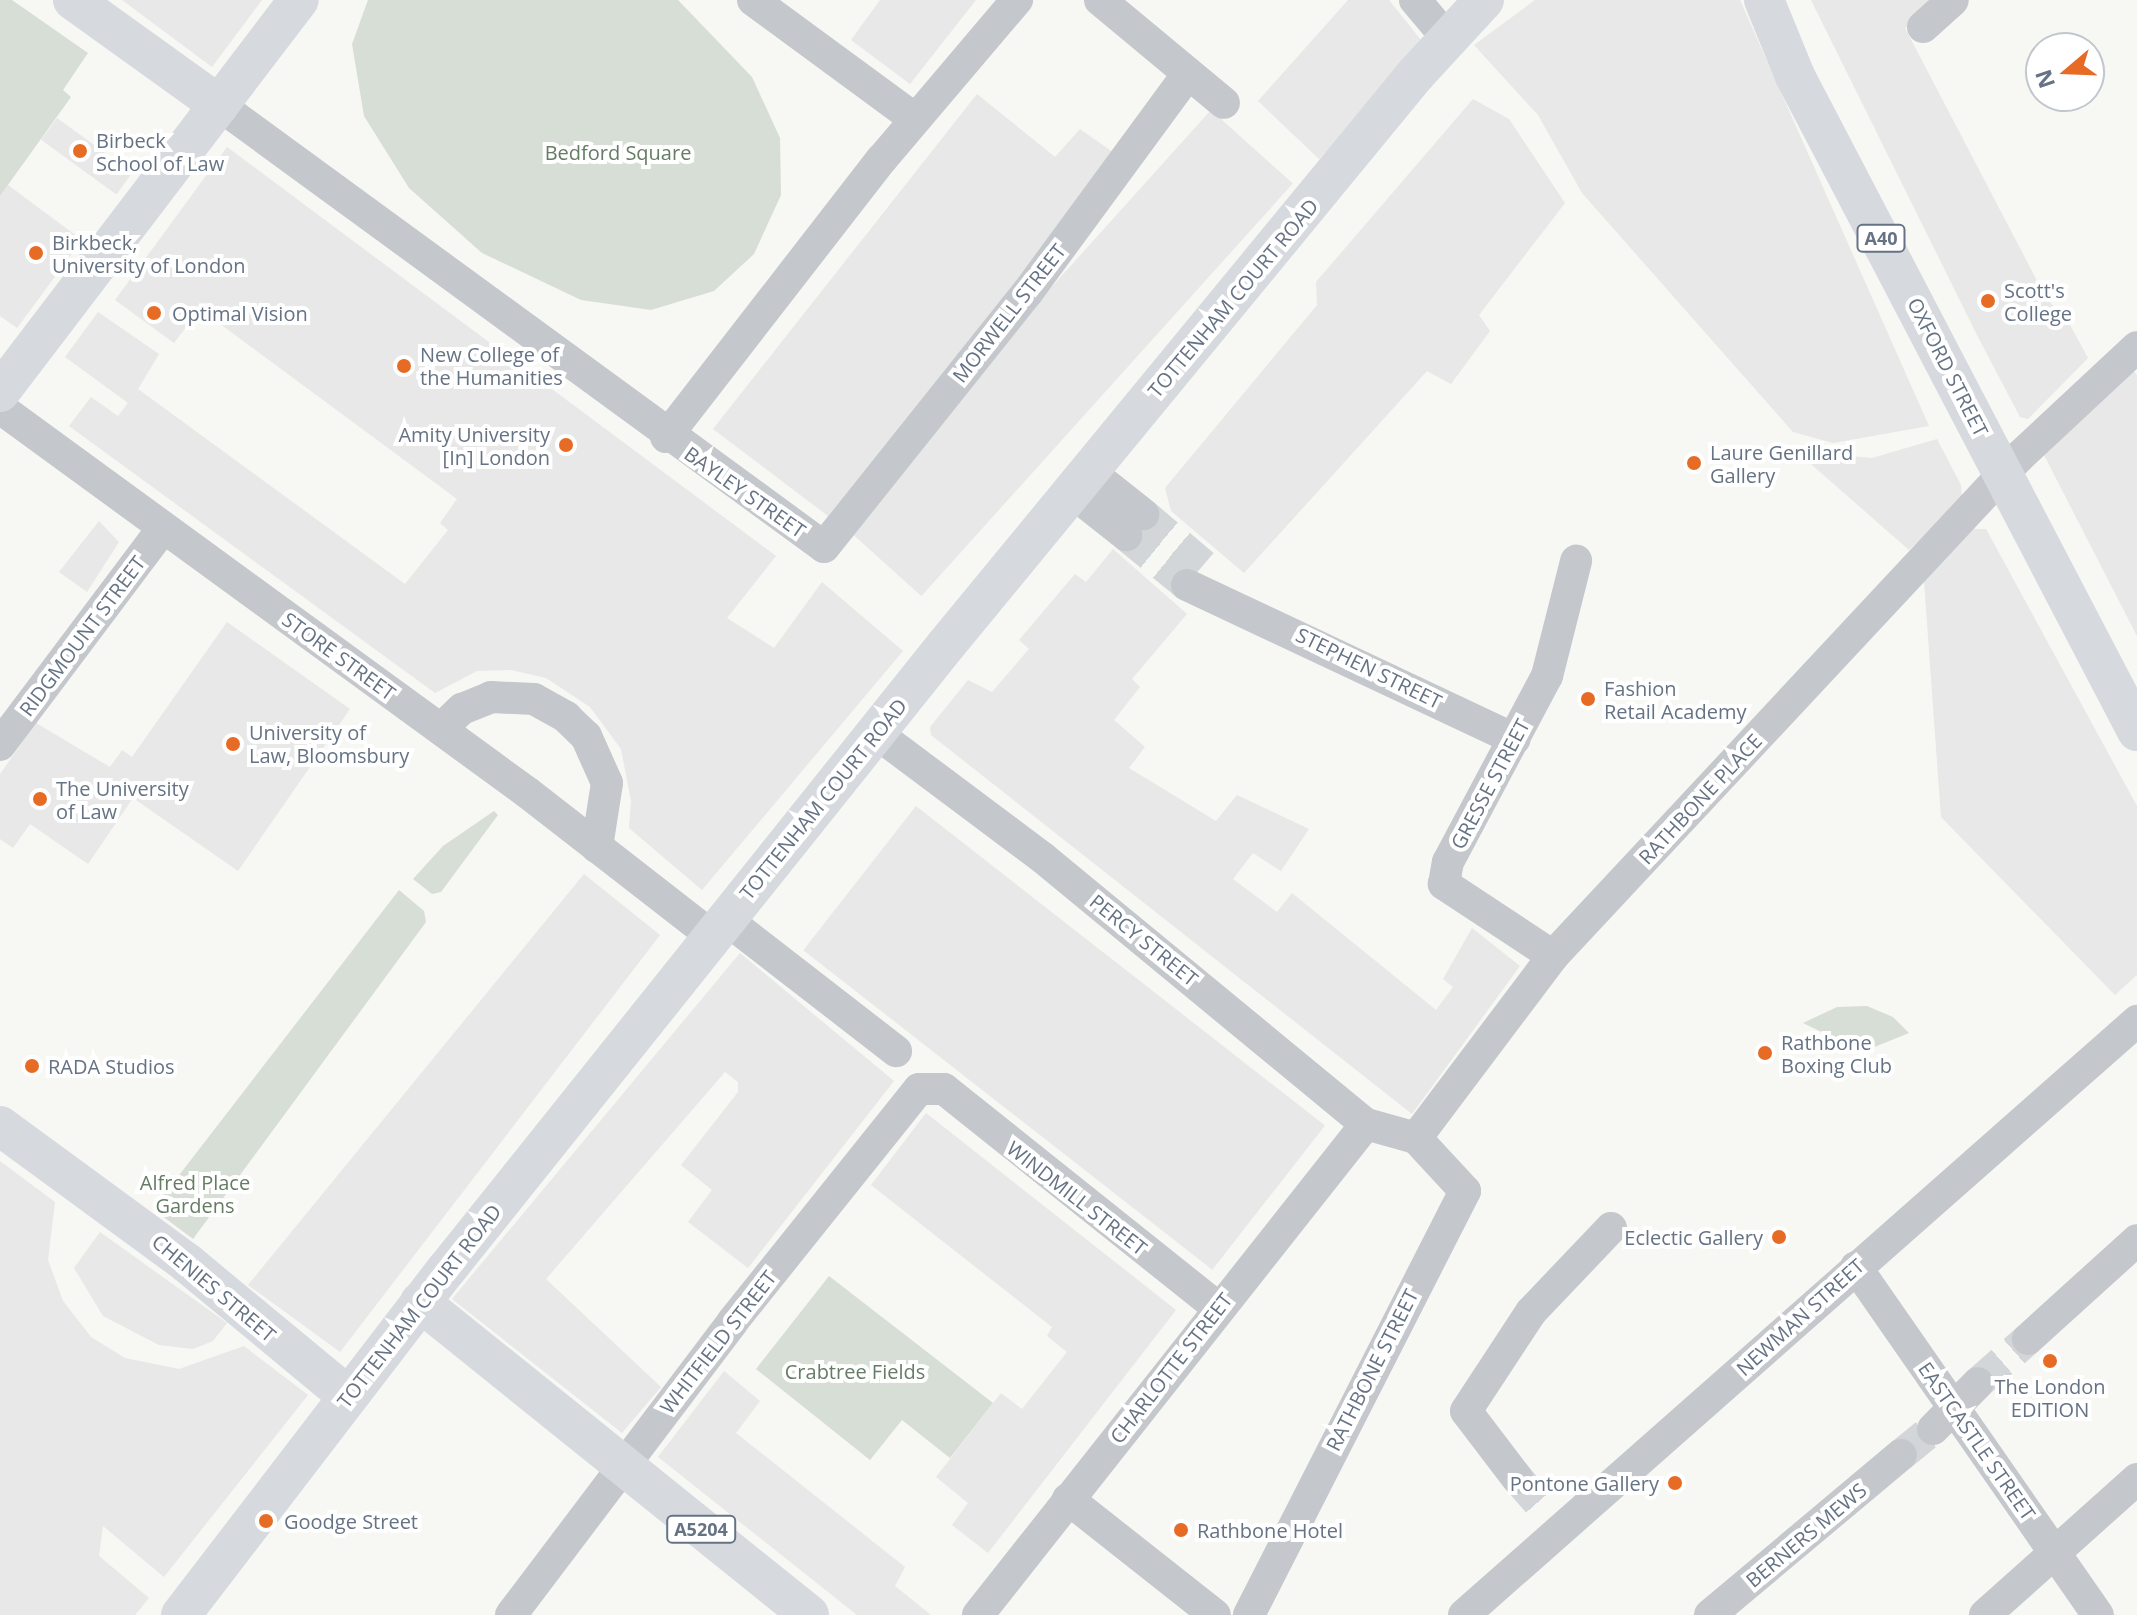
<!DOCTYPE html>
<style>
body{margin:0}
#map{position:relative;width:2137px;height:1615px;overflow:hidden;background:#f7f7f4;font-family:"Open Sans",sans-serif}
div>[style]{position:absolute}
.built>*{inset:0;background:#e7e8e7;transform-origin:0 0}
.green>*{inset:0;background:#d7ded5}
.minor-tunnel>*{height:32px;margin-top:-16px;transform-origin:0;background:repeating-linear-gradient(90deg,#d3d6d8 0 32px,transparent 0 48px)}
.minor>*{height:32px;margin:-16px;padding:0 16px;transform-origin:16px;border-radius:16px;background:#c4c7cb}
.major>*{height:40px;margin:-20px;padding:0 20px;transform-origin:20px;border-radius:20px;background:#d6dadf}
.dots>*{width:22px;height:22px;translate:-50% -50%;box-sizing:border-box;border:4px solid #fff;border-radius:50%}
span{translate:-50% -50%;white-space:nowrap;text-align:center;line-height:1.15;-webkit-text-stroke:8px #fff;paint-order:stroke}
.shield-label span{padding:2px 6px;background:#fff;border:2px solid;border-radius:6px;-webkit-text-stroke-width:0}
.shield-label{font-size:18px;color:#667385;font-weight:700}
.poi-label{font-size:20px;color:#667385}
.left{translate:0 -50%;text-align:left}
.right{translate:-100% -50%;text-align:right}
.park-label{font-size:20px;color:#667c65}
.street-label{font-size:20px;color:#667385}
.north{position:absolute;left:2025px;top:32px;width:80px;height:80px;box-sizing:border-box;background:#fff;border:2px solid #c2c7ce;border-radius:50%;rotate:251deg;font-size:22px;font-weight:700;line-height:32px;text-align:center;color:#667385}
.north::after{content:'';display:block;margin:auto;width:28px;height:36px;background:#e66c25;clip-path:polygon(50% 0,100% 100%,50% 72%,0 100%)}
</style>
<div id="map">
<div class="built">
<div style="clip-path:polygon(122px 0,262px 0,212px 67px)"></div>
<div style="clip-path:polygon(880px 0,976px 0,910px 84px,851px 40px)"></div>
<div style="clip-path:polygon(1348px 0,1389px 0,1429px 50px,1319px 159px,1258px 101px)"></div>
<div style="clip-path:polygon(1535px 0,1740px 0,1929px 426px,1833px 443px,1793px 432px,1582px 193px,1538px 115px,1474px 45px)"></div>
<div style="clip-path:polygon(1811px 0,1938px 0,1905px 28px,2046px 298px,2069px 323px,2088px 358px,2028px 419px,2020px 417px,1978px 337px)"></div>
<div style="clip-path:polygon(977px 94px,1055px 157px,1080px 129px,1117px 155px,828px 516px,713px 429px)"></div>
<div style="clip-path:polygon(1473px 99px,1509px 119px,1565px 203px,1479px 315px,1490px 331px,1451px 384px,1427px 371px,1244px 573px,1171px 511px,1165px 488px,1317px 305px,1316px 282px)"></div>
<div style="left:1211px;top:110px;width:110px;height:555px;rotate:42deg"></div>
<div style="left:57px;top:118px;width:93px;height:27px;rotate:36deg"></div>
<div style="clip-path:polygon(227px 147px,776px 556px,727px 618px,774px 648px,822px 582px,903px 651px,702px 890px,629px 828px,631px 801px,621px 749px,590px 707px,546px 678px,511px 670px,477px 671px,435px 693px,69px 426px,91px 397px,118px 416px,128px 403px,65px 357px,98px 312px,159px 354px,138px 389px,405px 584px,448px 530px,440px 523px,457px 499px,200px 309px,174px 343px,115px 300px)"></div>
<div style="clip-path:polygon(8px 185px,82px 240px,17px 328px,0 316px,0 196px)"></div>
<div style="clip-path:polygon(2132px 369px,2137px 375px,2137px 636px,2044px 455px)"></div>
<div style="clip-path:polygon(1937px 439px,1961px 485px,1962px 499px,1909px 550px,1796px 451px,1872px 458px)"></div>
<div style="clip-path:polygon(99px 521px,119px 542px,87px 592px,59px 572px)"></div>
<div style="clip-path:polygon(1970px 529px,1986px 529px,2137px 806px,2137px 975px,2115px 995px,1941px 817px,1924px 581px)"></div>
<div style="clip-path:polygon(1113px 549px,1187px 614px,1132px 679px,1140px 687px,1114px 720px,1145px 747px,1129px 768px,1216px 821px,1237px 795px,1309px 829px,1281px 871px,1253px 853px,1233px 879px,1277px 912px,1292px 893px,1436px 1010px,1453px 987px,1443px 979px,1472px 928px,1520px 966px,1412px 1114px,931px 735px,930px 727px,968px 680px,992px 692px,1029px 649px,1019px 640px,1075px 574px,1086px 582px)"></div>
<div style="clip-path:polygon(227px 622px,350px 709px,238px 871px,133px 798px,88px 864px,30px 824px,13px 848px,0 839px,0 774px,36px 723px,110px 767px,122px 750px,132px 757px)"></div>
<div style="left:916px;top:806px;width:519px;height:183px;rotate:38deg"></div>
<div style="clip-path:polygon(584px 874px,660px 935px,340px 1352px,248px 1285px)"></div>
<div style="clip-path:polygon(740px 953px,894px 1081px,748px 1268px,688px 1222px,712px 1190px,681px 1165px,738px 1092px,738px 1082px,725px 1072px,546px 1279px,661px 1387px,622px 1433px,452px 1299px)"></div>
<div style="clip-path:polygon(926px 1113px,1176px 1310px,988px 1553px,952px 1525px,968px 1503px,936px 1477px,1001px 1393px,1022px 1409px,1067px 1352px,1047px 1336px,1052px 1327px,871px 1185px)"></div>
<div style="clip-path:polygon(0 1161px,55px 1202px,48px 1260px,63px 1301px,91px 1337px,125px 1358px,179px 1369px,244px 1346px,308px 1395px,164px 1577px,103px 1526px,99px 1556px,149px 1598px,135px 1615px,0 1615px)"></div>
<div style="clip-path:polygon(100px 1232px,227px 1323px,213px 1341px,193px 1349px,159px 1345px,103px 1316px,74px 1268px)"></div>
<div style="clip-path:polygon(724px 1371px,760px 1401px,736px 1433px,905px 1567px,895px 1586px,931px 1615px,857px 1615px,658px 1457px)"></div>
</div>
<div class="green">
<div style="clip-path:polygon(0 0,12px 0,88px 53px,63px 90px,71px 97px,0 196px)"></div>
<div style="clip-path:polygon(368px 0,678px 0,752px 77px,780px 138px,781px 195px,754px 254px,714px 291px,651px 310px,581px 300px,482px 253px,409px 188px,364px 116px,352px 44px)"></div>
<div style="clip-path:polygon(494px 811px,498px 815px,441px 892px,432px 894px,413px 879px,443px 846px)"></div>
<div style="clip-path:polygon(399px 890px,424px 911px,426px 922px,193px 1239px,153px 1209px)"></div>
<div style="clip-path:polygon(1867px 1006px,1893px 1017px,1909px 1033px,1872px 1048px,1852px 1047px,1803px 1023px,1837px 1007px)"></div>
<div style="clip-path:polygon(829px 1276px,993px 1403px,950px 1458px,902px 1420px,870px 1460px,756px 1369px)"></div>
</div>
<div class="minor-tunnel">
<div style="left:1143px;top:514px;width:79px;rotate:40.4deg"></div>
<div style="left:1126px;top:535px;width:79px;rotate:39.3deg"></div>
<div style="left:1978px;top:1383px;width:67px;rotate:-41.3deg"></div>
<div style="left:1901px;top:1455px;width:41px;rotate:-39.1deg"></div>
<div style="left:1517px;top:1478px;width:43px;rotate:48.8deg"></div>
</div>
<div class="minor">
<div style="left:753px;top:0;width:201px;rotate:36.3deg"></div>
<div style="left:1100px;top:0;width:161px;rotate:39.7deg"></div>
<div style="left:1415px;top:0;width:50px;rotate:49.9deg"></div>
<div style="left:1923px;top:27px;width:40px;rotate:-42deg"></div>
<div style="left:219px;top:105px;width:749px;rotate:36.15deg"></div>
<div style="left:824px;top:547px;width:325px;rotate:-51.4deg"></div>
<div style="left:1027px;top:293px;width:272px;rotate:-53.7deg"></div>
<div style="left:0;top:408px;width:653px;rotate:36.1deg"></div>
<div style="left:528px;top:793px;width:234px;rotate:37.9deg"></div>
<div style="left:666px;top:437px;width:352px;rotate:-52.2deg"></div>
<div style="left:882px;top:159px;width:209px;rotate:-49.7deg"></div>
<div style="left:1090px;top:472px;width:68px;rotate:38.4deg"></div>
<div style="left:1073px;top:493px;width:68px;rotate:38.4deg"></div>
<div style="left:1187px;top:585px;width:362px;rotate:25.2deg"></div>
<div style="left:441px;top:729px;width:29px;rotate:-44deg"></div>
<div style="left:462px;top:709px;width:31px;rotate:-22deg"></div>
<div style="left:491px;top:697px;width:43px;rotate:2.7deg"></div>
<div style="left:534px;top:699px;width:37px;rotate:29deg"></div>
<div style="left:566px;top:717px;width:28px;rotate:44deg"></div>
<div style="left:586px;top:736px;width:51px;rotate:65.9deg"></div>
<div style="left:607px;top:783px;width:65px;rotate:98.9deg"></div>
<div style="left:876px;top:733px;width:209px;rotate:36.8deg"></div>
<div style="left:1043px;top:858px;width:418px;rotate:39.5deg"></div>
<div style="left:1366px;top:1124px;width:52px;rotate:15.6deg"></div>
<div style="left:1416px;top:1138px;width:72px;rotate:47.2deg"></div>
<div style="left:1465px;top:1191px;width:476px;rotate:117deg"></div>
<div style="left:0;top:745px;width:271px;rotate:-53.1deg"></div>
<div style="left:727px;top:920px;width:214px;rotate:37.8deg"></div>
<div style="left:1553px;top:956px;width:131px;rotate:-146.6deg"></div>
<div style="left:1444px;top:884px;width:22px;rotate:-80deg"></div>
<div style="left:1448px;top:862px;width:211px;rotate:-62deg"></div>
<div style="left:1547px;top:676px;width:119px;rotate:-75.8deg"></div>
<div style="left:1416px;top:1138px;width:228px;rotate:-53deg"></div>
<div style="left:1553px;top:956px;width:683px;rotate:-46.96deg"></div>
<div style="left:2019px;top:457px;width:161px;rotate:-43deg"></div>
<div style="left:1856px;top:1267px;width:424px;rotate:55.2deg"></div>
<div style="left:2028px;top:1339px;width:147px;rotate:-42.2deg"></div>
<div style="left:1933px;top:1429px;width:64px;rotate:-45.6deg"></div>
<div style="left:1517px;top:1478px;width:84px;rotate:-127.3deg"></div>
<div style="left:1466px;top:1411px;width:118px;rotate:-56.7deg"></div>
<div style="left:1531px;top:1312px;width:116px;rotate:-46.4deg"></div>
<div style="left:1068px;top:1499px;width:187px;rotate:38.3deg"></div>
<div style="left:511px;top:1615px;width:368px;rotate:-52.9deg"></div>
<div style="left:733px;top:1321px;width:297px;rotate:-51.3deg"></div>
<div style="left:919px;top:1089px;width:25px"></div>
<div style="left:944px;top:1089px;width:351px;rotate:38.6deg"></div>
<div style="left:978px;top:1615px;width:626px;rotate:-51.68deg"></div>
<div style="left:1464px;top:1615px;width:898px;rotate:-41.43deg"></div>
<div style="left:1710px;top:1615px;width:249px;rotate:-40deg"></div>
<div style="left:1985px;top:1615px;width:204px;rotate:-41.8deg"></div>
</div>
<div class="major">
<div style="left:73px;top:0;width:180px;rotate:35.7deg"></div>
<div style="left:1764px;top:0;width:82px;rotate:67.8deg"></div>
<div style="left:1795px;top:76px;width:739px;rotate:62.43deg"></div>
<div style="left:0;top:392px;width:493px;rotate:-52.7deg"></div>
<div style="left:0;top:1126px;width:232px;rotate:36.2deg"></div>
<div style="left:187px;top:1263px;width:209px;rotate:39.6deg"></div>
<div style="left:420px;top:1302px;width:499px;rotate:38.8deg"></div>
<div style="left:181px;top:1615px;width:435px;rotate:-52.5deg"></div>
<div style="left:446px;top:1270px;width:800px;rotate:-51.34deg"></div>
<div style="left:946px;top:645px;width:738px;rotate:-50.55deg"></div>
<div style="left:1415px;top:75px;width:102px;rotate:-47.4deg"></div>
</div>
<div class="dots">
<div style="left:80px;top:151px;background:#e66c25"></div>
<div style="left:36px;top:253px;background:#e66c25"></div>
<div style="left:1988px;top:301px;background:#e66c25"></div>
<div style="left:154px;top:313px;background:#e66c25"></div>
<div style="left:404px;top:366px;background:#e66c25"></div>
<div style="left:566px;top:445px;background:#e66c25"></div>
<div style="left:1694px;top:463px;background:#e66c25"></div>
<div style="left:1588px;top:699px;background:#e66c25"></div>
<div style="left:233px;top:744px;background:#e66c25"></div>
<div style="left:40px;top:799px;background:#e66c25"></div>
<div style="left:1765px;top:1053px;background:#e66c25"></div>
<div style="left:32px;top:1066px;background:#e66c25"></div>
<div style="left:1779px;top:1237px;background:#e66c25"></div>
<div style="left:2050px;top:1361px;background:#e66c25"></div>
<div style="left:1675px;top:1483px;background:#e66c25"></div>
<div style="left:266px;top:1521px;background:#e66c25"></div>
<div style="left:1181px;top:1530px;background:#e66c25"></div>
</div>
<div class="shield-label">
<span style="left:1881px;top:238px">A40</span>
<span style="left:701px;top:1529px">A5204</span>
</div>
<div class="poi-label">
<span class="left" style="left:96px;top:152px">Birbeck<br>School of Law</span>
<span class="left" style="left:52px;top:254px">Birkbeck,<br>University of London</span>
<span class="left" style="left:2004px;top:302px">Scott's<br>College</span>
<span class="left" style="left:172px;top:313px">Optimal Vision</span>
<span class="left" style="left:420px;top:366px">New College of<br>the Humanities</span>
<span class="right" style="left:550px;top:446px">Amity University<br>[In] London</span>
<span class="left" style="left:1710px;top:464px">Laure Genillard<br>Gallery</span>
<span class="left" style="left:1604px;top:700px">Fashion<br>Retail Academy</span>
<span class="left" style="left:249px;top:744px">University of<br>Law, Bloomsbury</span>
<span class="left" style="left:56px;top:800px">The University<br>of Law</span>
<span class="left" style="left:1781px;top:1054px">Rathbone<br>Boxing Club</span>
<span class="left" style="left:48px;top:1066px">RADA Studios</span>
<span class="right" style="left:1763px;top:1237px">Eclectic Gallery</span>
<span style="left:2050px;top:1398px">The London<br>EDITION</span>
<span class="right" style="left:1659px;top:1483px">Pontone Gallery</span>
<span class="left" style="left:284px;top:1521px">Goodge Street</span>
<span class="left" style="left:1197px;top:1530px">Rathbone Hotel</span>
</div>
<div class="park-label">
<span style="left:618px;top:152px">Bedford Square</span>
<span style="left:195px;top:1194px">Alfred Place<br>Gardens</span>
<span style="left:855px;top:1371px">Crabtree Fields</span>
</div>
<div class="street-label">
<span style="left:1233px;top:298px;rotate:-50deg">TOTTENHAM COURT ROAD</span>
<span style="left:1009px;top:313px;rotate:-52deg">MORWELL STREET</span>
<span style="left:1948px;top:367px;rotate:63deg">OXFORD STREET</span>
<span style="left:745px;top:492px;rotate:35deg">BAYLEY STREET</span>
<span style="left:82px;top:636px;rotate:-53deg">RIDGMOUNT STREET</span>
<span style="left:339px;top:656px;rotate:36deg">STORE STREET</span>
<span style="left:1369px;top:668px;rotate:26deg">STEPHEN STREET</span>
<span style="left:1490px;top:784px;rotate:-62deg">GRESSE STREET</span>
<span style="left:823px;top:799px;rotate:-51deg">TOTTENHAM COURT ROAD</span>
<span style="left:1700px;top:799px;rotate:-47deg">RATHBONE PLACE</span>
<span style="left:1144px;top:940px;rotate:39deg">PERCY STREET</span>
<span style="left:1077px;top:1198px;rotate:38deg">WINDMILL STREET</span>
<span style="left:214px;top:1288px;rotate:40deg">CHENIES STREET</span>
<span style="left:419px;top:1306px;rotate:-52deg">TOTTENHAM COURT ROAD</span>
<span style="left:1800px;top:1317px;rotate:-42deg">NEWMAN STREET</span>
<span style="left:718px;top:1342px;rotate:-52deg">WHITFIELD STREET</span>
<span style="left:1171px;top:1368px;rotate:-52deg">CHARLOTTE STREET</span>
<span style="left:1372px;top:1370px;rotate:-63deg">RATHBONE STREET</span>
<span style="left:1977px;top:1441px;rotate:55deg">EASTCASTLE STREET</span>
<span style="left:1806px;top:1535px;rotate:-40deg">BERNERS MEWS</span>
</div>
<div class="north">N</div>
</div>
